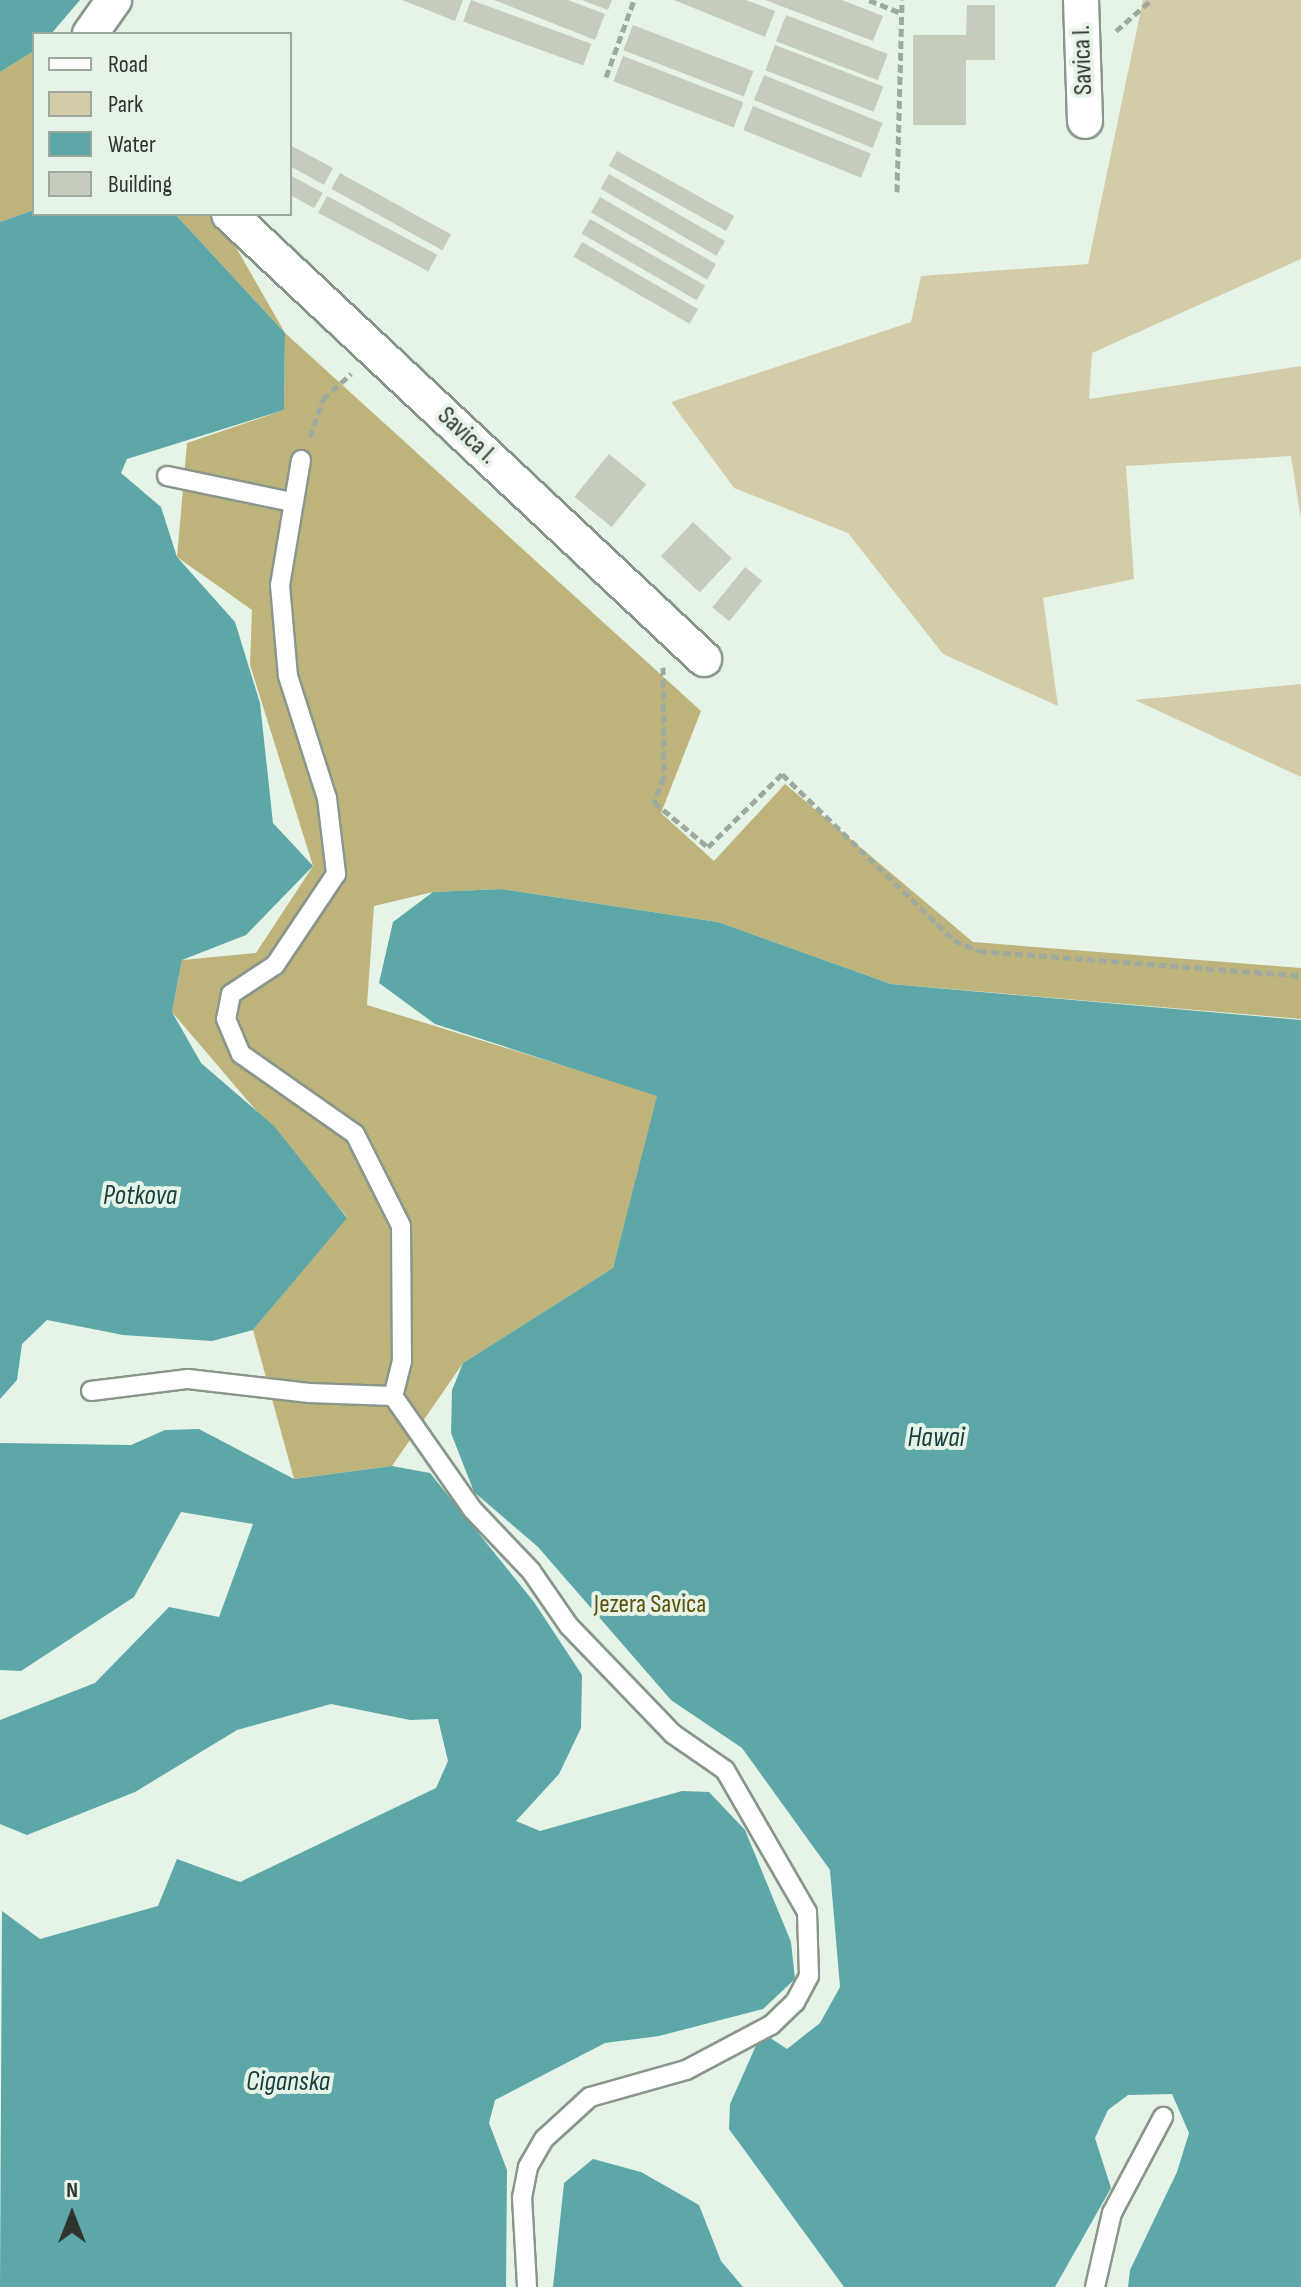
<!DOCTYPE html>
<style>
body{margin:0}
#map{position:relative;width:1301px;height:2287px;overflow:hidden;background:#e5f4e7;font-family:"Sofia Sans Condensed",sans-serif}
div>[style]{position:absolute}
.green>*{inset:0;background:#d4cca8}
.forest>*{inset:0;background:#bfb37c}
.water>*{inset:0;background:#5da7a9}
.building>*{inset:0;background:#c6ccbc;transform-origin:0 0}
.path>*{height:5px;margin-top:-2.5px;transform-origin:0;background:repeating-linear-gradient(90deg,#9ea99f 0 8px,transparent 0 12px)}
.roads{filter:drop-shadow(2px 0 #89968a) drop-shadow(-2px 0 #89968a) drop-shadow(0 2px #89968a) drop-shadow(0 -2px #89968a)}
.service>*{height:18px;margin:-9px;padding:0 9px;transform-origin:9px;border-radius:9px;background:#fff}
.minor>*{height:34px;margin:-17px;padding:0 17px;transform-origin:17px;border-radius:17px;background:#fff}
span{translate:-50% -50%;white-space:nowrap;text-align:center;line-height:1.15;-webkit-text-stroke:8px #e5f4e7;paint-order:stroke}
.street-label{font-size:26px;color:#2f342f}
.park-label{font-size:26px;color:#5d500c}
.water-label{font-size:28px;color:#183d3e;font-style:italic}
.legend{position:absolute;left:32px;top:32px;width:260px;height:184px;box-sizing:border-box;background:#e5f4e7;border:2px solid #9ca79d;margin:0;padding:10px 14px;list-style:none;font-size:24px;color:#2f342f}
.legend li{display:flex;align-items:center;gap:16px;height:40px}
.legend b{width:40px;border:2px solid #9ca79d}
.north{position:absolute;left:32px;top:2175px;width:80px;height:80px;-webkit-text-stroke:6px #e5f4e7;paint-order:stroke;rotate:0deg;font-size:22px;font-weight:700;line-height:32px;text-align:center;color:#2f342f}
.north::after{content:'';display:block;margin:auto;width:28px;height:36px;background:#2f342f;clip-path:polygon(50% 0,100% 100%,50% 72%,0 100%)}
</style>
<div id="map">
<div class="green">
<div style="clip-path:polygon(1143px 0,1301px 0,1301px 259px,1092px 353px,1089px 399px,1301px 366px,1301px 520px,1291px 456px,1126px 466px,1134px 579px,1043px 598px,1058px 706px,943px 654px,848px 533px,734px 488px,671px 402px,911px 322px,921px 276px,1088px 264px)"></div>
<div style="clip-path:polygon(1301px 684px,1301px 777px,1135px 700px)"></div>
</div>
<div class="forest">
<div style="clip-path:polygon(34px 51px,34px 210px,0 222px,0 72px)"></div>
<div style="clip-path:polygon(175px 214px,217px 214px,285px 333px,701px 711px,661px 813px,714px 861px,785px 784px,973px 942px,1301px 968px,1301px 1019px,891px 984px,718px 922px,502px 889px,433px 892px,374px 906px,367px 1005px,658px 1095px,613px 1268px,463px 1363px,392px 1466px,294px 1479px,253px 1330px,347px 1217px,172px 1012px,182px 960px,256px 953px,313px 866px,250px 665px,252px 610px,177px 557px,187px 443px,284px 410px,285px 333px)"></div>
</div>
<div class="water">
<div style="clip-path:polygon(0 0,80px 0,51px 34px,34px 34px,34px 51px,0 72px)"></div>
<div style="clip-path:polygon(34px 210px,34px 214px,175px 214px,285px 333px,284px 410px,127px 459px,121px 473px,161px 507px,177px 557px,235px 622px,260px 703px,273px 823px,313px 866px,246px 935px,182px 960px,172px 1012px,201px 1063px,274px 1126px,347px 1218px,253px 1330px,212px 1341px,123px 1335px,47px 1320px,22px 1344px,17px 1380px,0 1399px,0 222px)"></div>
<div style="clip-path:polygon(502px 889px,718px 922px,891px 984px,1301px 1020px,1301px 2287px,1128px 2287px,1130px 2270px,1177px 2172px,1189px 2133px,1172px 2094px,1128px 2095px,1108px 2110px,1095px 2138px,1111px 2188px,1055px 2287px,844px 2287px,729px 2129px,730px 2104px,758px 2041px,769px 2037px,787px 2049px,820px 2023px,840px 1987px,830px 1870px,742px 1748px,671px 1700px,538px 1547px,474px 1492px,451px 1433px,452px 1390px,463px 1363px,613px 1268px,657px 1096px,435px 1024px,379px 983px,393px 922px,433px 892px)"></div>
<div style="clip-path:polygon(199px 1429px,294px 1479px,392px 1466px,430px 1473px,534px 1602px,582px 1675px,581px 1728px,559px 1774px,516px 1821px,540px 1831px,682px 1791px,709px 1792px,745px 1830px,791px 1942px,795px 1979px,763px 2009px,659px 2036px,605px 2043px,495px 2100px,489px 2123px,507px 2170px,506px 2287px,0 2287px,2px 1911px,40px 1939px,158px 1906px,177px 1859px,240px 1882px,436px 1788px,448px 1761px,438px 1719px,410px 1720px,331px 1704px,237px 1730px,135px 1792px,27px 1835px,0 1824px,0 1720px,95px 1683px,169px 1607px,219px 1617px,253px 1524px,181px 1512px,134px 1597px,21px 1671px,0 1670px,0 1443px,131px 1445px,165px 1430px)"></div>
<div style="clip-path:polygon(593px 2159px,641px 2172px,699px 2205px,721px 2261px,743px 2287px,553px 2287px,564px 2183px)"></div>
</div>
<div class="building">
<div style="clip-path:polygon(402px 0,463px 0,455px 21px)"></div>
<div style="left:471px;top:0;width:128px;height:23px;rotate:20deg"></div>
<div style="clip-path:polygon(494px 0,568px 0,605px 14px,595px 40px)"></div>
<div style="clip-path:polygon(582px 0,612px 0,608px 10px)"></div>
<div style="clip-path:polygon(674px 0,746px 0,775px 11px,765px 37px)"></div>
<div style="clip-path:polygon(765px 0,842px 0,883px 16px,873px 41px)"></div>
<div style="clip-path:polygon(967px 5px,995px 5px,995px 60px,966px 60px,966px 125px,913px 125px,913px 35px,966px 35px)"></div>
<div style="left:786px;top:15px;width:109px;height:28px;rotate:21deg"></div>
<div style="left:633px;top:25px;width:129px;height:27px;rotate:21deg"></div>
<div style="left:775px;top:45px;width:116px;height:27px;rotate:21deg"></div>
<div style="left:623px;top:56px;width:129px;height:27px;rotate:21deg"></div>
<div style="left:764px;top:75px;width:128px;height:27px;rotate:22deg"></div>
<div style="left:753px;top:106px;width:127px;height:26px;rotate:22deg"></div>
<div style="clip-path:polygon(290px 145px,333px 168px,324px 185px,290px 166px)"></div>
<div style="left:617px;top:151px;width:134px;height:17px;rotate:29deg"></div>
<div style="left:340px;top:173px;width:127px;height:18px;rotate:29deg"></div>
<div style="left:609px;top:174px;width:134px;height:17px;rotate:30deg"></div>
<div style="clip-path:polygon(290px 175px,323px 193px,314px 208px,290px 195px)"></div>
<div style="left:327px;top:196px;width:125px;height:19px;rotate:28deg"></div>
<div style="left:600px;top:197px;width:134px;height:18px;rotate:30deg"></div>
<div style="left:590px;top:219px;width:133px;height:17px;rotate:30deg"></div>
<div style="left:582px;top:242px;width:134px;height:17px;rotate:30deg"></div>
<div style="left:609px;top:454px;width:48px;height:55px;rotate:39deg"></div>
<div style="left:693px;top:522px;width:53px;height:47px;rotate:43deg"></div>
<div style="left:745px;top:567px;width:22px;height:52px;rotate:39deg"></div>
</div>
<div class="path">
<div style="left:869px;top:0;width:35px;rotate:22deg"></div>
<div style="left:1116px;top:31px;width:47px;rotate:-41.5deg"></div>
<div style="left:606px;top:77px;width:82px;rotate:-70deg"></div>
<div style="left:897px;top:192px;width:192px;rotate:-88.5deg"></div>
<div style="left:310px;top:437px;width:40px;rotate:-71.1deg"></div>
<div style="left:323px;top:399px;width:38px;rotate:-42deg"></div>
<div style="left:663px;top:667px;width:110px;rotate:89.5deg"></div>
<div style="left:664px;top:777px;width:27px;rotate:112deg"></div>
<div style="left:654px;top:802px;width:70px;rotate:39.8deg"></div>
<div style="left:708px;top:847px;width:104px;rotate:-44.6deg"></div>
<div style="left:782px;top:774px;width:239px;rotate:44deg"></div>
<div style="left:954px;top:940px;width:27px;rotate:24deg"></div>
<div style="left:979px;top:951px;width:323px;rotate:4.4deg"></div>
</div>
<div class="roads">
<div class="service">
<div style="left:301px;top:460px;width:127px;rotate:99.5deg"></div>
<div style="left:280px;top:585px;width:91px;rotate:85deg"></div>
<div style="left:288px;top:676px;width:128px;rotate:72.3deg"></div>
<div style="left:327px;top:798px;width:77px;rotate:83.2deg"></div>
<div style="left:336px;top:874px;width:110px;rotate:123.8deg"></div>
<div style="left:275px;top:965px;width:53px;rotate:146.6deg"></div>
<div style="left:231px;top:994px;width:25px;rotate:101deg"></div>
<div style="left:226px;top:1019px;width:38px;rotate:67deg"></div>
<div style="left:241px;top:1054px;width:139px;rotate:35.1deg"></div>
<div style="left:355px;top:1134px;width:103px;rotate:63.4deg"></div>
<div style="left:401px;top:1226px;width:135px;rotate:89.6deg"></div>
<div style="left:402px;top:1361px;width:36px;rotate:104deg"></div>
<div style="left:393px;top:1396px;width:138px;rotate:55deg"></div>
<div style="left:472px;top:1509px;width:86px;rotate:46.4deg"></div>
<div style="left:531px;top:1571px;width:67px;rotate:55.4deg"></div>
<div style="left:569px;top:1626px;width:150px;rotate:46.1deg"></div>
<div style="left:673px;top:1734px;width:63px;rotate:34.7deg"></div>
<div style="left:725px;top:1770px;width:164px;rotate:60deg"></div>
<div style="left:807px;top:1912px;width:64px;rotate:88.2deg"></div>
<div style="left:809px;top:1976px;width:30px;rotate:118deg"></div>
<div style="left:795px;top:2002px;width:33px;rotate:136deg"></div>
<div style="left:771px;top:2025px;width:96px;rotate:152.1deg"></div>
<div style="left:686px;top:2070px;width:100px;rotate:164.3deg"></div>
<div style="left:590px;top:2097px;width:62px;rotate:137.6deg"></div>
<div style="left:544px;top:2139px;width:32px;rotate:120deg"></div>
<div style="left:528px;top:2167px;width:31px;rotate:101deg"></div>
<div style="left:522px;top:2197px;width:90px;rotate:86.8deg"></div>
<div style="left:167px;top:476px;width:127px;rotate:11.8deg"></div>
<div style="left:91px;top:1391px;width:98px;rotate:-7.1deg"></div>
<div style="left:188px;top:1379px;width:122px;rotate:6.6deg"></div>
<div style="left:309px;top:1393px;width:84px;rotate:2deg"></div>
<div style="left:1095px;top:2287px;width:76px;rotate:-77.1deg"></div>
<div style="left:1112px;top:2213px;width:109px;rotate:-62deg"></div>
</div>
<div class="minor">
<div style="left:1081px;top:0;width:121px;rotate:88.1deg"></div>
<div style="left:90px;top:34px;width:42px;rotate:-54.8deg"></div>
<div style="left:229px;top:214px;width:651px;rotate:43.13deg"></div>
</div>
</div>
<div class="street-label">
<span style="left:1083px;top:60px;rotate:-92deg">Savica I.</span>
<span style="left:467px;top:436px;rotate:43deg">Savica I.</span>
</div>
<div class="park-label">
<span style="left:650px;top:1605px">Jezera Savica</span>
</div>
<div class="water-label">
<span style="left:140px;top:1196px">Potkova</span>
<span style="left:936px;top:1438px">Hawai</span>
<span style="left:288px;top:2082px">Ciganska</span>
</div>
<ul class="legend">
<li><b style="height:10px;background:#fff"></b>Road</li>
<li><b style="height:22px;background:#d4cca8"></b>Park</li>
<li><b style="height:22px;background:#5da7a9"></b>Water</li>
<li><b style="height:22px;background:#c6ccbc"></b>Building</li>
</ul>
<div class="north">N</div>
</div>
